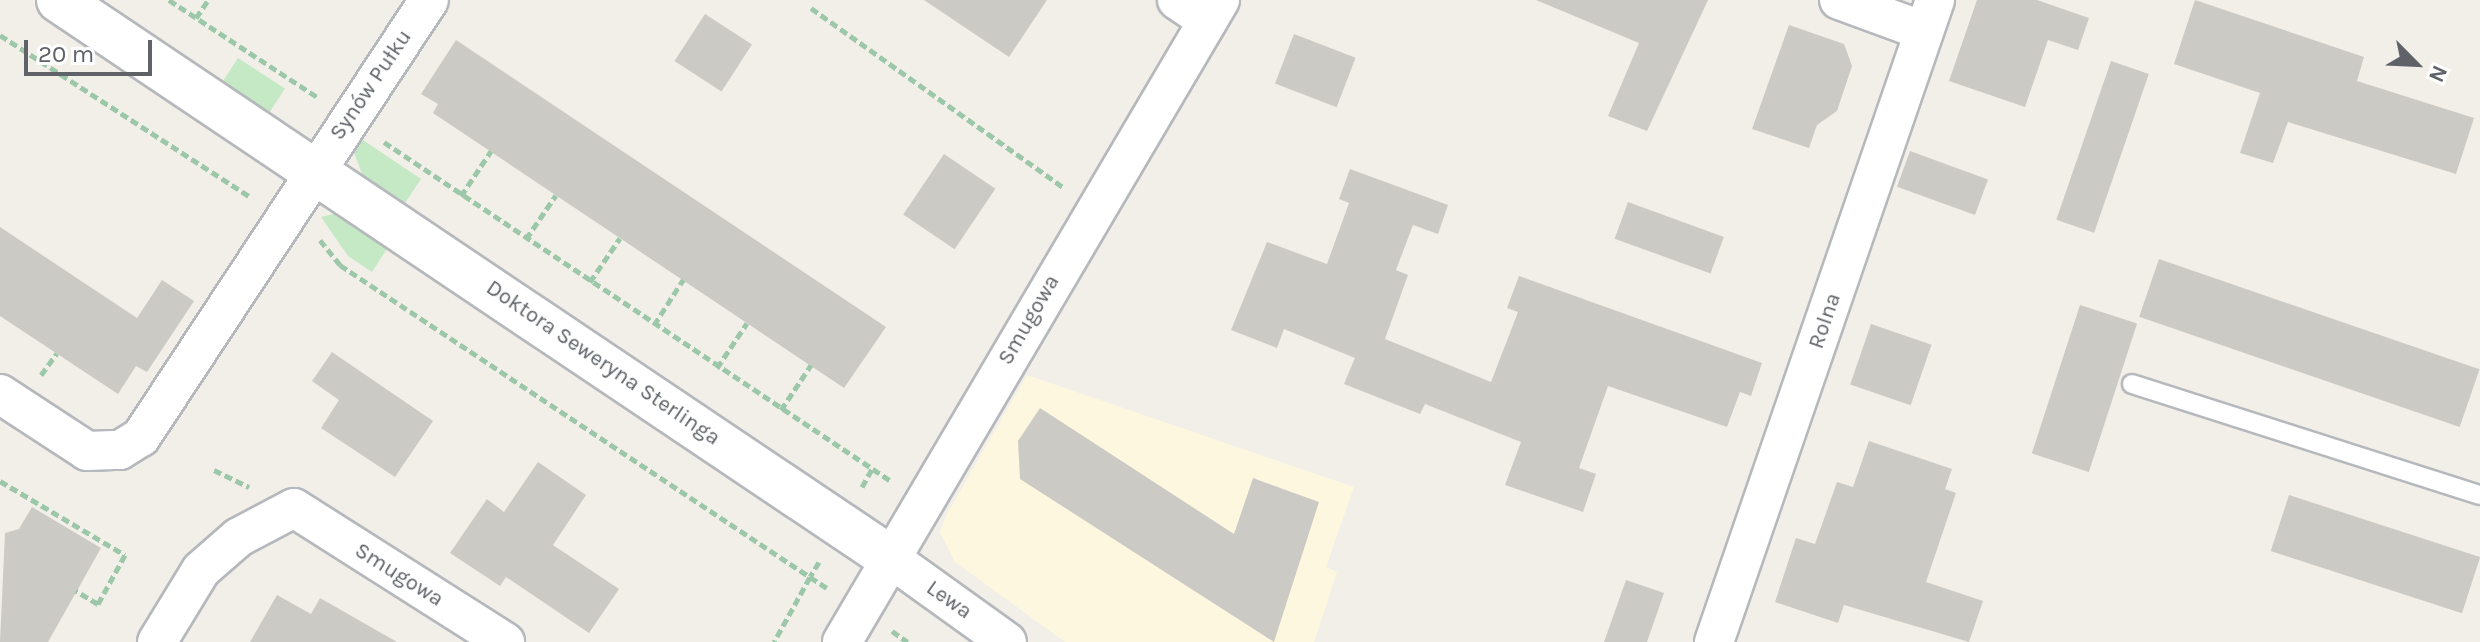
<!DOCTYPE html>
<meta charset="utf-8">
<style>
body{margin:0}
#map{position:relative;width:2480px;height:642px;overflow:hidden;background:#f1efe8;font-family:Karla,sans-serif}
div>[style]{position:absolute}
.commercial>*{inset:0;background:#fef7e0}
.green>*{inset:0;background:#c5e8c5;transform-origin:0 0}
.building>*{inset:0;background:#cccac5;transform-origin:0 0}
.path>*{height:5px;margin-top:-2.5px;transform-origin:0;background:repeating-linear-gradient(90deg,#9cc7a9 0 8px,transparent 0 12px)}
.roads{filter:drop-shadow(2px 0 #b5b8bc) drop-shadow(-2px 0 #b5b8bc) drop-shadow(0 2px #b5b8bc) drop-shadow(0 -2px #b5b8bc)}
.lane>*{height:18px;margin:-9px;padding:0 9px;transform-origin:9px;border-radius:9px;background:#fff}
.street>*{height:38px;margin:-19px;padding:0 19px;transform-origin:19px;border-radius:19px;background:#fff}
.secondary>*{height:44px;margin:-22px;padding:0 22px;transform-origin:22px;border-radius:22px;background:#fff}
span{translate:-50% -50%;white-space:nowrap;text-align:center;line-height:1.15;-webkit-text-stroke:8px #fff;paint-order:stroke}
.street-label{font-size:22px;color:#5f6368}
.north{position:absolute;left:2376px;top:24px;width:80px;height:80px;-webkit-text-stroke:6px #fff;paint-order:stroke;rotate:114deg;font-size:22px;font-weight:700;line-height:32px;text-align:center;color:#5f6368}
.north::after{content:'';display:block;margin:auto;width:28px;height:36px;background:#5f6368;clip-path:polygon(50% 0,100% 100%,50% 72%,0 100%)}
.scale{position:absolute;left:24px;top:40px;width:128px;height:36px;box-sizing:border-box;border:4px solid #5f6368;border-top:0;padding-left:10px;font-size:24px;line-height:28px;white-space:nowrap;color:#5f6368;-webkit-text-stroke:6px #fff;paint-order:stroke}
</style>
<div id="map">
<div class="commercial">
<div style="clip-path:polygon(1027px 375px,1354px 487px,1326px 567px,1337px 572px,1314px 642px,1065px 642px,955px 562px,940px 532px,946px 516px)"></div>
</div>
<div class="green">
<div style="left:238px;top:58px;width:56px;height:31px;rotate:33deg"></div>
<div style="clip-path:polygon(357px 136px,421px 179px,403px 206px,364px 179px,354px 153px)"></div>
<div style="clip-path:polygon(334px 214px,390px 244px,372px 272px,348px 256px,321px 217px)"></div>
</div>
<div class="building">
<div style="clip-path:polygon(924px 0,1047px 0,1009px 57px)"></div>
<div style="clip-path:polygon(1536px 0,1708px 0,1647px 131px,1608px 116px,1639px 43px)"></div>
<div style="clip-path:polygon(1977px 0,2037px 0,2089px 18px,2078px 50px,2048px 40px,2025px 107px,1949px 81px)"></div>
<div style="clip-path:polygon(2195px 0,2364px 57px,2357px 81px,2474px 118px,2456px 174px,2288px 122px,2273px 163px,2240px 153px,2260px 93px,2174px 64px)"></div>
<div style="left:705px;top:14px;width:56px;height:56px;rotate:33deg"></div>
<div style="clip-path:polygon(1789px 25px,1844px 44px,1852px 66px,1837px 111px,1817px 125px,1809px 148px,1752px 129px)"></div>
<div style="left:1294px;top:34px;width:66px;height:53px;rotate:21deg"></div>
<div style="clip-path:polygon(456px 40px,886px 327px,844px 388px,433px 113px,438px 104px,421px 94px)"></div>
<div style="left:2111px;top:61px;width:40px;height:168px;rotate:19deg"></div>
<div style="left:1910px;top:151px;width:83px;height:38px;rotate:20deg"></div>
<div style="left:944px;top:154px;width:62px;height:73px;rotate:34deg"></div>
<div style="clip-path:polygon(1350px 169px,1448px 205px,1438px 234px,1413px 225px,1396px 270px,1408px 275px,1385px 339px,1491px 382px,1518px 312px,1507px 308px,1519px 276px,1762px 363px,1751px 396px,1740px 392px,1727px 427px,1608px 386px,1579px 468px,1596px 474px,1583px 512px,1505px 485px,1521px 442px,1425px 404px,1420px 414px,1344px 384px,1355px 358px,1284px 329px,1277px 348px,1231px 330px,1267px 242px,1327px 264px,1349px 203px,1339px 199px)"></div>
<div style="left:1628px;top:202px;width:102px;height:39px;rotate:20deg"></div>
<div style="clip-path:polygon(0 227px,137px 318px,162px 280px,194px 301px,147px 372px,136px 366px,118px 394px,0 316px)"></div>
<div style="left:2159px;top:259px;width:339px;height:61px;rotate:19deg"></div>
<div style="left:2080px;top:305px;width:60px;height:156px;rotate:18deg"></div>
<div style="left:1871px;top:324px;width:64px;height:64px;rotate:19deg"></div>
<div style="clip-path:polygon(332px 352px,433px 421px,395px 477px,321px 428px,339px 400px,312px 381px)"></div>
<div style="clip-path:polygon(1040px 408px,1234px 534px,1253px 478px,1319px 502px,1274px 642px,1020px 479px,1018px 441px)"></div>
<div style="clip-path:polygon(1869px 441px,1952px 469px,1945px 489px,1956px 493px,1926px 582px,1983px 601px,1969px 642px,1844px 605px,1838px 623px,1775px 602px,1796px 538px,1815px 544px,1837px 482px,1853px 487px)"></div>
<div style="clip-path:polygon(538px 462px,586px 495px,553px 545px,619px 589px,589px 633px,506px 577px,500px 586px,450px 553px,487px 499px,504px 512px)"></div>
<div style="left:2289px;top:495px;width:201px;height:59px;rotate:18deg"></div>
<div style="clip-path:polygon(32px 507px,101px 548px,48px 642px,0 642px,5px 533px,19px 529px)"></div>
<div style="clip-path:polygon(1626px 580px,1664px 593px,1647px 642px,1604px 642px)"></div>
<div style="clip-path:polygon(277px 595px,311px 614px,320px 598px,397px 642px,250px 642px)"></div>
</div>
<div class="path">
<div style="left:169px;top:0;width:179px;rotate:33.2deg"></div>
<div style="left:811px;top:8px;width:309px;rotate:35.4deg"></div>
<div style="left:196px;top:18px;width:22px;rotate:-56deg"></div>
<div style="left:0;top:35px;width:298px;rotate:32.9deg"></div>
<div style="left:384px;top:142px;width:610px;rotate:33.77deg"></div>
<div style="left:461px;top:196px;width:54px;rotate:-56.3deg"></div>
<div style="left:526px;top:239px;width:53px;rotate:-55.7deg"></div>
<div style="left:320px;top:240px;width:32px;rotate:51deg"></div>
<div style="left:340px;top:265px;width:564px;rotate:33.58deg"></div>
<div style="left:810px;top:577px;width:74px;rotate:119deg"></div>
<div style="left:590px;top:282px;width:53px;rotate:-55.7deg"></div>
<div style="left:654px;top:325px;width:54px;rotate:-57.2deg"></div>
<div style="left:717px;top:368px;width:54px;rotate:-56.3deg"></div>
<div style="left:41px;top:375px;width:27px;rotate:-54deg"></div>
<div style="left:781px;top:410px;width:54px;rotate:-56.3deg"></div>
<div style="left:214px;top:470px;width:39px;rotate:26deg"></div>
<div style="left:0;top:481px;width:145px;rotate:30.6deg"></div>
<div style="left:125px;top:555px;width:56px;rotate:118.9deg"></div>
<div style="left:98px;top:604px;width:26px;rotate:-149deg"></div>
<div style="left:862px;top:487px;width:21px;rotate:-61deg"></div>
<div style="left:819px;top:562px;width:17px;rotate:121deg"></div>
<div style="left:810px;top:577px;width:20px;rotate:33deg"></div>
<div style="left:892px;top:631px;width:19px;rotate:35deg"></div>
</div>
<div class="roads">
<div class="lane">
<div style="left:2132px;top:384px;width:365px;rotate:17.7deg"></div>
</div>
<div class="street">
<div style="left:1177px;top:0;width:37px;rotate:34deg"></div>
<div style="left:1839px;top:0;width:90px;rotate:20deg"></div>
<div style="left:0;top:394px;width:104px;rotate:33.2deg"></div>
<div style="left:87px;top:451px;width:33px;rotate:-2deg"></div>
<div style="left:120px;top:450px;width:25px;rotate:-32deg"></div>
<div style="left:141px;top:437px;width:523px;rotate:-56.61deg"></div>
<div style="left:890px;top:558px;width:144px;rotate:35.7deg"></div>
<div style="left:157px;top:642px;width:84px;rotate:-58.6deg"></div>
<div style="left:201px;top:570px;width:50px;rotate:-41deg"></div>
<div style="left:239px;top:537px;width:62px;rotate:-27.8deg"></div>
<div style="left:294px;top:508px;width:250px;rotate:32.4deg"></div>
<div style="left:842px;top:642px;width:745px;rotate:-59.51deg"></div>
<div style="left:1714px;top:642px;width:679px;rotate:-71deg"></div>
</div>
<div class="secondary">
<div style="left:59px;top:0;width:1001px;rotate:33.88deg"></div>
</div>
</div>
<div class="street-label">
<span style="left:371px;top:85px;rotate:-56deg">Synów Pułku</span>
<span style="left:1029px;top:320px;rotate:-60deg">Smugowa</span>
<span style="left:1825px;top:321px;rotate:-71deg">Rolna</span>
<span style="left:603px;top:363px;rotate:34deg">Doktora Seweryna Sterlinga</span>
<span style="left:399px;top:575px;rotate:32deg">Smugowa</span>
<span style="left:949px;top:600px;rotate:35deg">Lewa</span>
</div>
<div class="north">N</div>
<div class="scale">20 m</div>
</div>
